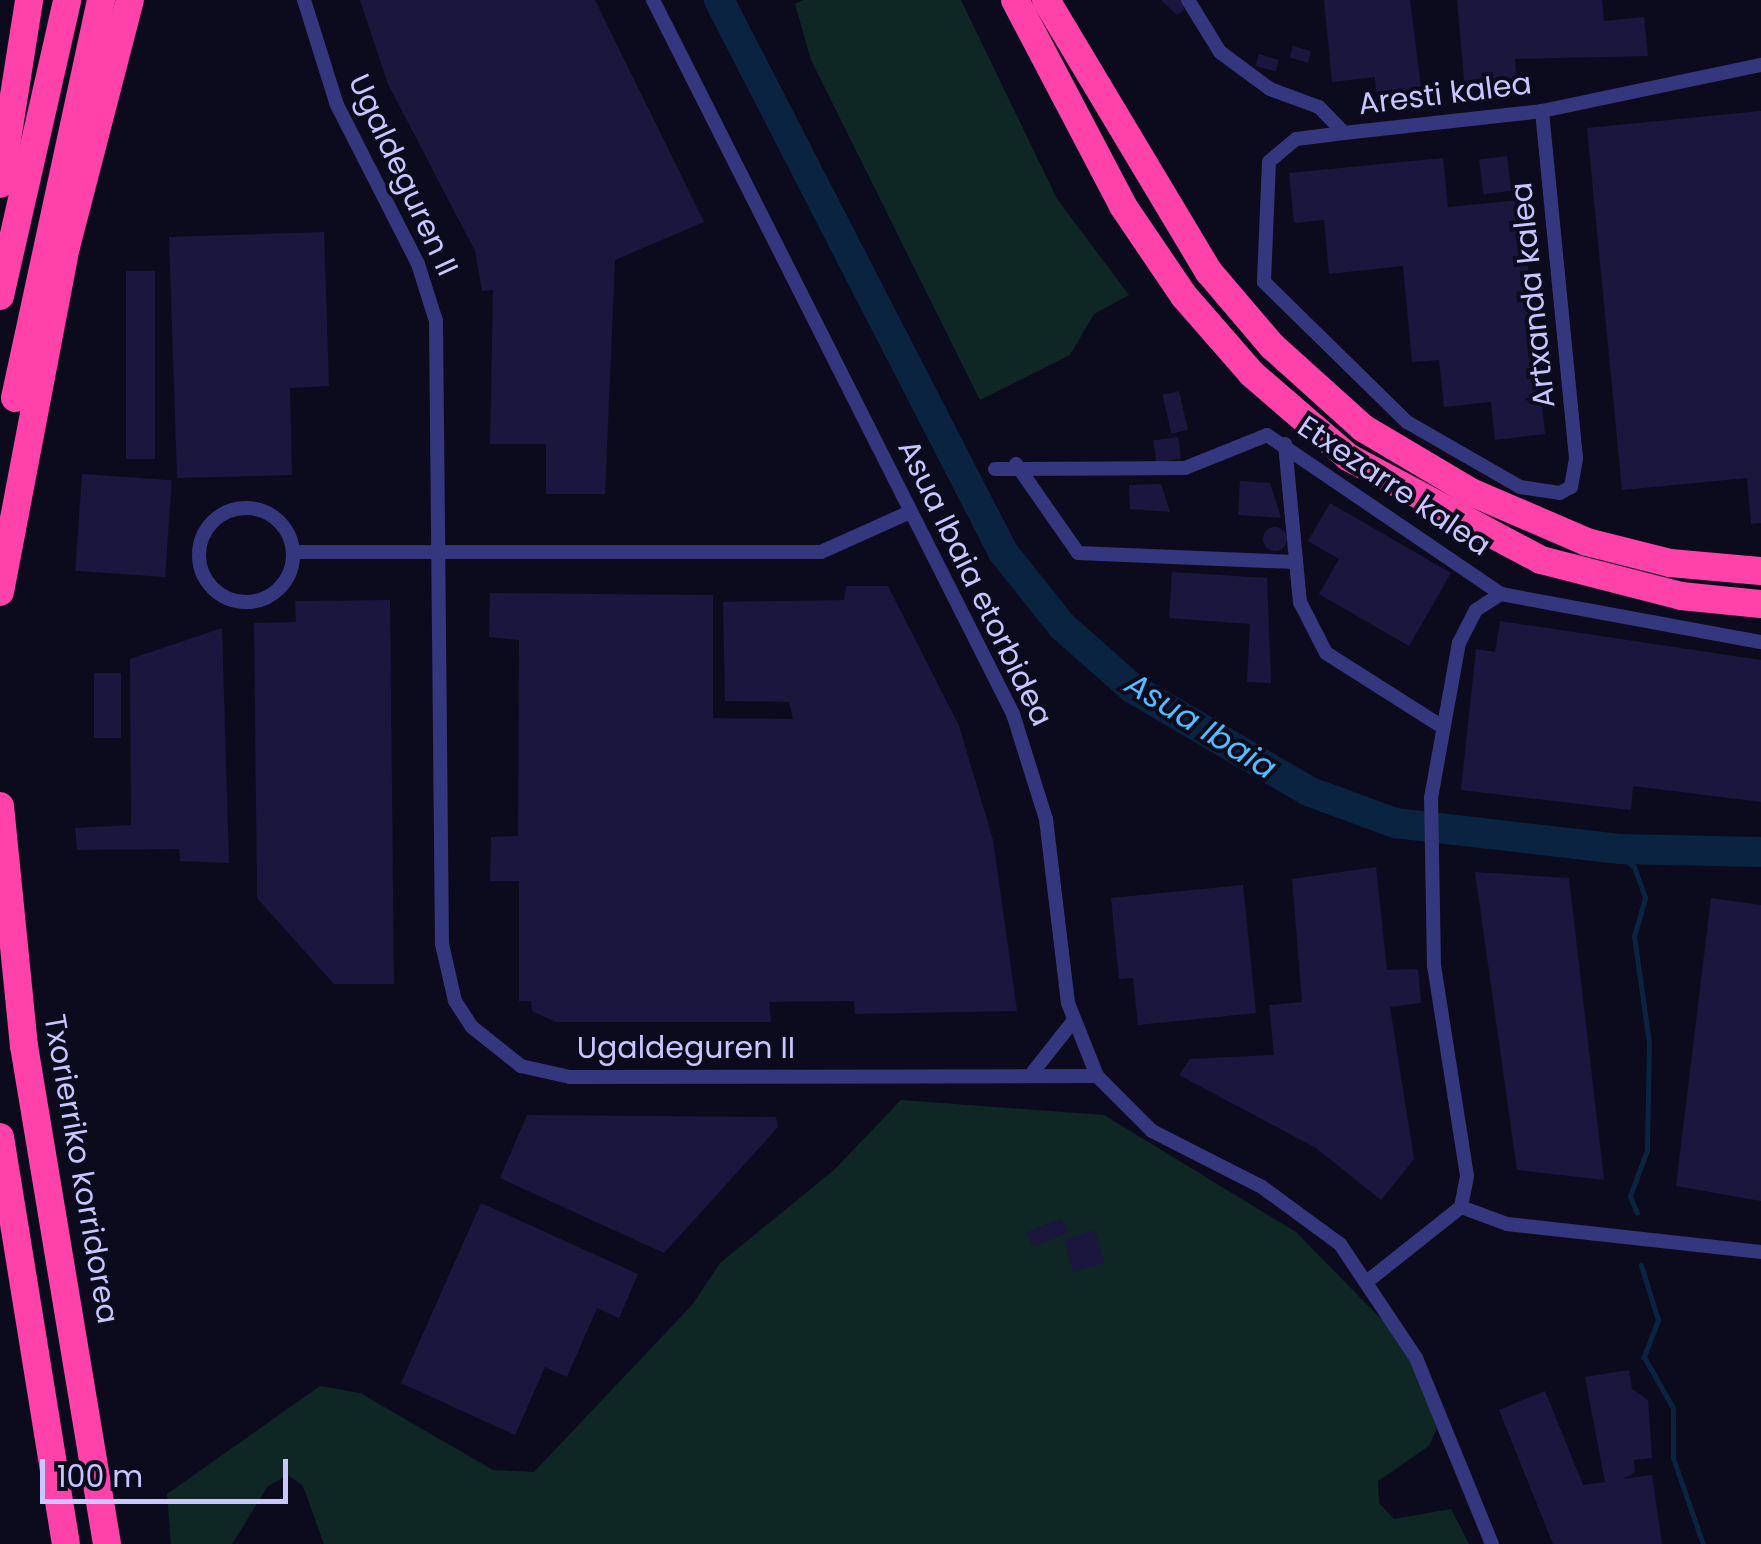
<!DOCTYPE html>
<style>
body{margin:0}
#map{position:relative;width:1761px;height:1544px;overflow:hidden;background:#0c0b1d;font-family:Poppins,sans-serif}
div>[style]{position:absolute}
.green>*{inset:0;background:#0e2724}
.stream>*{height:5px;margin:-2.5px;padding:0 2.5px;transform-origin:2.5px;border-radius:2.5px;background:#0a2341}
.river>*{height:30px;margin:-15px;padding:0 15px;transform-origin:15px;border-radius:15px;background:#0a2341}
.building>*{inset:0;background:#1b163e;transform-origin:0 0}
.round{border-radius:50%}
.minor>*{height:14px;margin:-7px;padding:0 7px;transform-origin:7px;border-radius:7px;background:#34377d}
.minor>.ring{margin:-7px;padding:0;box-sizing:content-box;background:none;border:14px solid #34377d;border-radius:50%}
.motorway>*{height:28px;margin:-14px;padding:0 14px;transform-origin:14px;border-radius:14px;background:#ff41aa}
span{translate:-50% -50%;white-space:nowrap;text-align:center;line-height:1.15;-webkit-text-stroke:8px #0c0b1d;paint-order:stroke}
.street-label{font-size:30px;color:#c9c6ff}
.water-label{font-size:32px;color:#54bdff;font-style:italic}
.scale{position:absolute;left:40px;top:1459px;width:248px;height:45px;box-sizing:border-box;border:5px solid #c9c6ff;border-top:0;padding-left:12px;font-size:30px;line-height:35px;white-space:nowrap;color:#c9c6ff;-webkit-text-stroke:8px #0c0b1d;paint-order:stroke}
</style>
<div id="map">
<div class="green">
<div style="clip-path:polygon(803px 0,961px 0,1057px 199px,1129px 295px,1094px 314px,1070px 355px,980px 400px,811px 60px,795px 4px)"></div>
<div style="clip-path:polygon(901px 1100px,1104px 1115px,1296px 1232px,1386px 1324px,1412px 1360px,1437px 1428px,1429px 1446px,1378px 1481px,1379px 1503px,1394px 1519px,1451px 1509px,1469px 1544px,324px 1544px,303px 1486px,288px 1475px,268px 1486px,232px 1544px,171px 1544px,167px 1494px,320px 1386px,360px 1393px,493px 1470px,534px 1472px,692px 1305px,720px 1263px,834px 1170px)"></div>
</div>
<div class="stream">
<div style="left:1610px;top:847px;width:31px;rotate:40deg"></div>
<div style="left:1634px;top:867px;width:33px;rotate:70deg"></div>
<div style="left:1645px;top:898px;width:40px;rotate:106deg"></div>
<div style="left:1634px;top:936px;width:108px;rotate:82deg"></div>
<div style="left:1649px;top:1043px;width:107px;rotate:91.1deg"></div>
<div style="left:1647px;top:1150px;width:49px;rotate:110.3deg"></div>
<div style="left:1630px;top:1196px;width:18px;rotate:68deg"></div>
<div style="left:1641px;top:1265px;width:58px;rotate:72.8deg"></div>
<div style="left:1658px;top:1320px;width:40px;rotate:111deg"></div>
<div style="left:1644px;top:1357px;width:59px;rotate:60.4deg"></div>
<div style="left:1673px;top:1408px;width:50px;rotate:90deg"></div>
<div style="left:1673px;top:1458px;width:91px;rotate:70.8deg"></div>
</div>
<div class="river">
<div style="left:719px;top:0;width:621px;rotate:62.77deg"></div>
<div style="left:1003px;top:552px;width:95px;rotate:51.4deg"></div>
<div style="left:1062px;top:626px;width:94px;rotate:41.5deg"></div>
<div style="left:1132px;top:688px;width:204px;rotate:30.3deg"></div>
<div style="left:1308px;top:791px;width:93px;rotate:20.2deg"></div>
<div style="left:1395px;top:823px;width:226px;rotate:6.6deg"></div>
<div style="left:1620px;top:849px;width:141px;rotate:1.2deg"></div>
</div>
<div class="building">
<div style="clip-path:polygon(360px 0,595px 0,704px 222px,615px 260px,605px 494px,546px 494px,546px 444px,490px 444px,493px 290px,482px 291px,475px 251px,388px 84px)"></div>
<div style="clip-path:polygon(1161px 0,1181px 0,1184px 10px,1177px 15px)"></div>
<div style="clip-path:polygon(1324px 0,1410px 0,1423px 103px,1377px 105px,1375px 77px,1332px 82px)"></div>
<div style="clip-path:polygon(1457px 0,1602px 0,1604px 21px,1644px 17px,1648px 56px,1515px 59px,1517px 85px,1465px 90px)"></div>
<div style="left:1293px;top:46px;width:19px;height:12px;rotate:16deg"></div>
<div style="left:1259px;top:54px;width:21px;height:12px;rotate:17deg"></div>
<div style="clip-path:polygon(1761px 111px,1761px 523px,1751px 524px,1747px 478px,1622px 490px,1587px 128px)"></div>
<div style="left:1507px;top:156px;width:35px;height:28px;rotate:83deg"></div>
<div style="clip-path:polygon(1443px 158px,1448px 207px,1521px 200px,1545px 434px,1495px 440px,1491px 402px,1444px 407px,1439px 360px,1412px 362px,1403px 266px,1329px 274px,1324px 220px,1294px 223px,1289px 173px)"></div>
<div style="clip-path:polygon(324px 232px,329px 386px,290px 388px,292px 475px,177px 478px,169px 237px)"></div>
<div style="left:126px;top:271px;width:29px;height:188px"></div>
<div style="left:1179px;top:391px;width:40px;height:17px;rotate:77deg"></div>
<div style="left:1178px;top:437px;width:22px;height:25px;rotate:82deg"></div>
<div style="left:82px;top:474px;width:90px;height:97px;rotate:4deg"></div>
<div style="clip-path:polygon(1240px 481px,1270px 483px,1281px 518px,1238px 515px)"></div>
<div style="clip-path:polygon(1161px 484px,1170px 512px,1130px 509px,1129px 485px)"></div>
<div style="clip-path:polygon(1330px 503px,1451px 573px,1409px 646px,1319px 594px,1339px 559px,1308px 541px)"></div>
<div class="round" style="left:1263px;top:527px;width:24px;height:24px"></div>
<div style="clip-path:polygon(1172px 572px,1267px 578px,1271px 683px,1247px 682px,1250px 624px,1169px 618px)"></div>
<div style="clip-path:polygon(846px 586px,888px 586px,959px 726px,993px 840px,1017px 1011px,855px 1014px,854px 1001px,769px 1002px,771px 1022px,556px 1022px,532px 1011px,531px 1001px,519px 1001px,519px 881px,490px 881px,491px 837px,518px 836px,519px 640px,489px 637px,490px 593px,713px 595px,713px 718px,793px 719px,789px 702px,725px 701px,723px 602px,844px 600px)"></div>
<div style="clip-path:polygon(390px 600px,394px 984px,334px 984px,257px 898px,254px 623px,296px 622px,295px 601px)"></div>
<div style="clip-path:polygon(1500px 621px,1761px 660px,1761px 802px,1633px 786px,1631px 810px,1461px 790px,1476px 649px,1495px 652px)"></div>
<div style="clip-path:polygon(222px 628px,229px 863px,180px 861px,179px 849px,77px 850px,75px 828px,131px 825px,130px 659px)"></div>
<div style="left:94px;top:673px;width:27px;height:65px"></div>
<div style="clip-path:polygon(1376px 867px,1387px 970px,1418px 969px,1421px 1003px,1390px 1007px,1414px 1159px,1381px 1200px,1316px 1148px,1179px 1075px,1190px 1059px,1274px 1055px,1269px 1005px,1302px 1002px,1292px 879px)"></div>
<div style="clip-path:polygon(1475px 872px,1569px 878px,1604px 1180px,1517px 1170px)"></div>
<div style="clip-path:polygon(1243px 885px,1256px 1013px,1138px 1025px,1133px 978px,1119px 979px,1111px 898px)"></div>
<div style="clip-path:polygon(1711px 898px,1761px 905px,1761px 1201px,1676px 1186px)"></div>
<div style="clip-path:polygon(527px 1115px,776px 1117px,778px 1127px,664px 1253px,500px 1178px)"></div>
<div style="clip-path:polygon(481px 1203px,638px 1274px,619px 1318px,597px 1308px,567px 1377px,545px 1367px,515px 1435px,401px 1383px)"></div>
<div style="left:1062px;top:1218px;width:16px;height:38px;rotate:68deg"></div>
<div style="left:1095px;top:1230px;width:34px;height:33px;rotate:73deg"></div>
<div style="clip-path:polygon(1629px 1370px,1632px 1389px,1648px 1400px,1652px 1458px,1634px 1460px,1635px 1472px,1623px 1479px,1652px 1475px,1662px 1544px,1553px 1544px,1499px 1410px,1545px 1391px,1583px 1485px,1605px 1482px,1585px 1377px)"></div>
</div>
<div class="minor">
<div style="left:304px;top:0;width:110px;rotate:72.6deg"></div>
<div style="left:337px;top:105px;width:178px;rotate:63deg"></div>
<div style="left:418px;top:264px;width:60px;rotate:72.5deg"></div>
<div style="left:436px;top:321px;width:623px;rotate:89.45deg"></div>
<div style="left:442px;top:944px;width:58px;rotate:77.2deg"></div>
<div style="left:455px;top:1001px;width:31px;rotate:57deg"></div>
<div style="left:472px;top:1027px;width:63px;rotate:38.5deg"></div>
<div style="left:521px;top:1066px;width:50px;rotate:12.7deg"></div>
<div style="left:570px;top:1077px;width:527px;rotate:-0.11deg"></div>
<div style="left:653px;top:0;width:800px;rotate:63.24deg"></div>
<div style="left:1013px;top:714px;width:110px;rotate:72.6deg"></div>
<div style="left:1046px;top:819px;width:185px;rotate:83.2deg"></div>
<div style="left:1068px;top:1003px;width:79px;rotate:68.3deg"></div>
<div style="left:1097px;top:1076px;width:78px;rotate:45deg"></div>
<div style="left:1152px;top:1131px;width:123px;rotate:27deg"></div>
<div style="left:1262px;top:1187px;width:97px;rotate:36.2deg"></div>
<div style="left:1340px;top:1244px;width:137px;rotate:56.3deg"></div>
<div style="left:1416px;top:1358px;width:201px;rotate:67.8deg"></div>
<div style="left:1188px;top:0;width:61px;rotate:58.4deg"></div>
<div style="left:1220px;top:52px;width:62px;rotate:36.5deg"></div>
<div style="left:1270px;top:89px;width:52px;rotate:20.2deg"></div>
<div style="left:1319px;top:107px;width:36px;rotate:46deg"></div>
<div style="left:1344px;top:133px;width:199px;rotate:-6.3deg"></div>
<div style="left:1542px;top:111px;width:224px;rotate:-11.9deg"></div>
<div style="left:1344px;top:133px;width:48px;rotate:172.9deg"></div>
<div style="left:1296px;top:139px;width:35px;rotate:140deg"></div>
<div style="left:1269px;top:162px;width:120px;rotate:92.4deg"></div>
<div style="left:1264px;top:282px;width:200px;rotate:44.4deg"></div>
<div style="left:1407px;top:422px;width:130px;rotate:29.9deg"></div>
<div style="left:1520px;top:487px;width:40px;rotate:8.5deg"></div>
<div style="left:1560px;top:493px;width:13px;rotate:-29deg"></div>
<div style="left:1571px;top:487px;width:29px;rotate:-80deg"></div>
<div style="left:1576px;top:458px;width:349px;rotate:-95.6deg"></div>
<div style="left:1285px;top:444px;width:159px;rotate:84.6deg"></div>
<div style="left:1300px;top:602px;width:57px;rotate:63deg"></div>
<div style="left:1326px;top:653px;width:133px;rotate:32.4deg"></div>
<div style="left:1016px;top:464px;width:108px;rotate:55.1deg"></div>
<div style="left:1078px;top:553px;width:217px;rotate:2.4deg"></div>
<div style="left:995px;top:469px;width:190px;rotate:-0.3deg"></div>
<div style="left:1185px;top:468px;width:88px;rotate:-21.9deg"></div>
<div style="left:1267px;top:435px;width:283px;rotate:34.2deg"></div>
<div style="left:1501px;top:594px;width:264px;rotate:10.5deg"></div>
<div class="ring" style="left:199px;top:508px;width:80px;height:80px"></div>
<div style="left:293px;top:552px;width:528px"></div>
<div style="left:821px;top:552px;width:98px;rotate:-24.2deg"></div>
<div style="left:1033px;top:1072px;width:66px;rotate:-51.7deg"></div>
<div style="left:1461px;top:1207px;width:32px;rotate:-79deg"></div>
<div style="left:1467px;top:1176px;width:213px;rotate:-98.9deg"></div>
<div style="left:1434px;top:966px;width:168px;rotate:-91deg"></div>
<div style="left:1431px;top:798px;width:158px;rotate:-79.8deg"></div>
<div style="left:1459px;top:643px;width:37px;rotate:-63deg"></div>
<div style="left:1476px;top:610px;width:30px;rotate:-33deg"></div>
<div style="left:1369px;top:1280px;width:117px;rotate:-38.4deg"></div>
<div style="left:1461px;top:1207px;width:49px;rotate:20.3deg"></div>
<div style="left:1507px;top:1224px;width:256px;rotate:6.3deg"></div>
</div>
<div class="motorway">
<div style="left:1015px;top:0;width:233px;rotate:62.3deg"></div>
<div style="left:1123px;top:206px;width:109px;rotate:55.9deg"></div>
<div style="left:1184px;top:296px;width:103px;rotate:48.9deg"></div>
<div style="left:1252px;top:374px;width:127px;rotate:40.8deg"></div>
<div style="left:1348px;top:457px;width:219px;rotate:28.1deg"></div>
<div style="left:1541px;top:560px;width:145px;rotate:14.4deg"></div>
<div style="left:1681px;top:596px;width:80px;rotate:5.7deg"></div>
<div style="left:1046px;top:0;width:317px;rotate:59.1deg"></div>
<div style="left:1209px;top:272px;width:97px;rotate:49.6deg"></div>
<div style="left:1272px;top:346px;width:122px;rotate:42deg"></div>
<div style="left:1363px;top:428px;width:126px;rotate:30.7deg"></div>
<div style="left:1471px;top:492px;width:126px;rotate:23.3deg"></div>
<div style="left:1587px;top:542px;width:86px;rotate:14.2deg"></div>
<div style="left:1670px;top:563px;width:91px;rotate:5deg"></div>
<div style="left:0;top:184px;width:186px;rotate:-81deg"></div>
<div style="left:0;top:296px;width:303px;rotate:-77.2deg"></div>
<div style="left:15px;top:398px;width:407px;rotate:-77.8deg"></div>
<div style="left:0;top:592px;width:351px;rotate:-79.2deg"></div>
<div style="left:66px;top:247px;width:255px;rotate:-75.5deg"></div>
<div style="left:0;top:806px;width:241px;rotate:84.3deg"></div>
<div style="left:24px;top:1046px;width:505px;rotate:80.54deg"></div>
<div style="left:0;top:1137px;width:412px;rotate:80.8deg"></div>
</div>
<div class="street-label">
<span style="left:1445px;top:94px;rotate:-7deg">Aresti kalea</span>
<span style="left:403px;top:175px;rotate:65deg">Ugaldeguren II</span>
<span style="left:1533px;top:295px;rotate:-96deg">Artxanda kalea</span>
<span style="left:1394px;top:486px;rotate:34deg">Etxezarre kalea</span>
<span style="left:975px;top:583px;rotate:64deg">Asua Ibaia etorbidea</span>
<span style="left:686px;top:1048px">Ugaldeguren II</span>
<span style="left:81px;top:1169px;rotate:80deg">Txorierriko korridorea</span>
</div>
<div class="water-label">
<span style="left:1201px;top:726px;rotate:32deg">Asua Ibaia</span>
</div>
<div class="scale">100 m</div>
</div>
